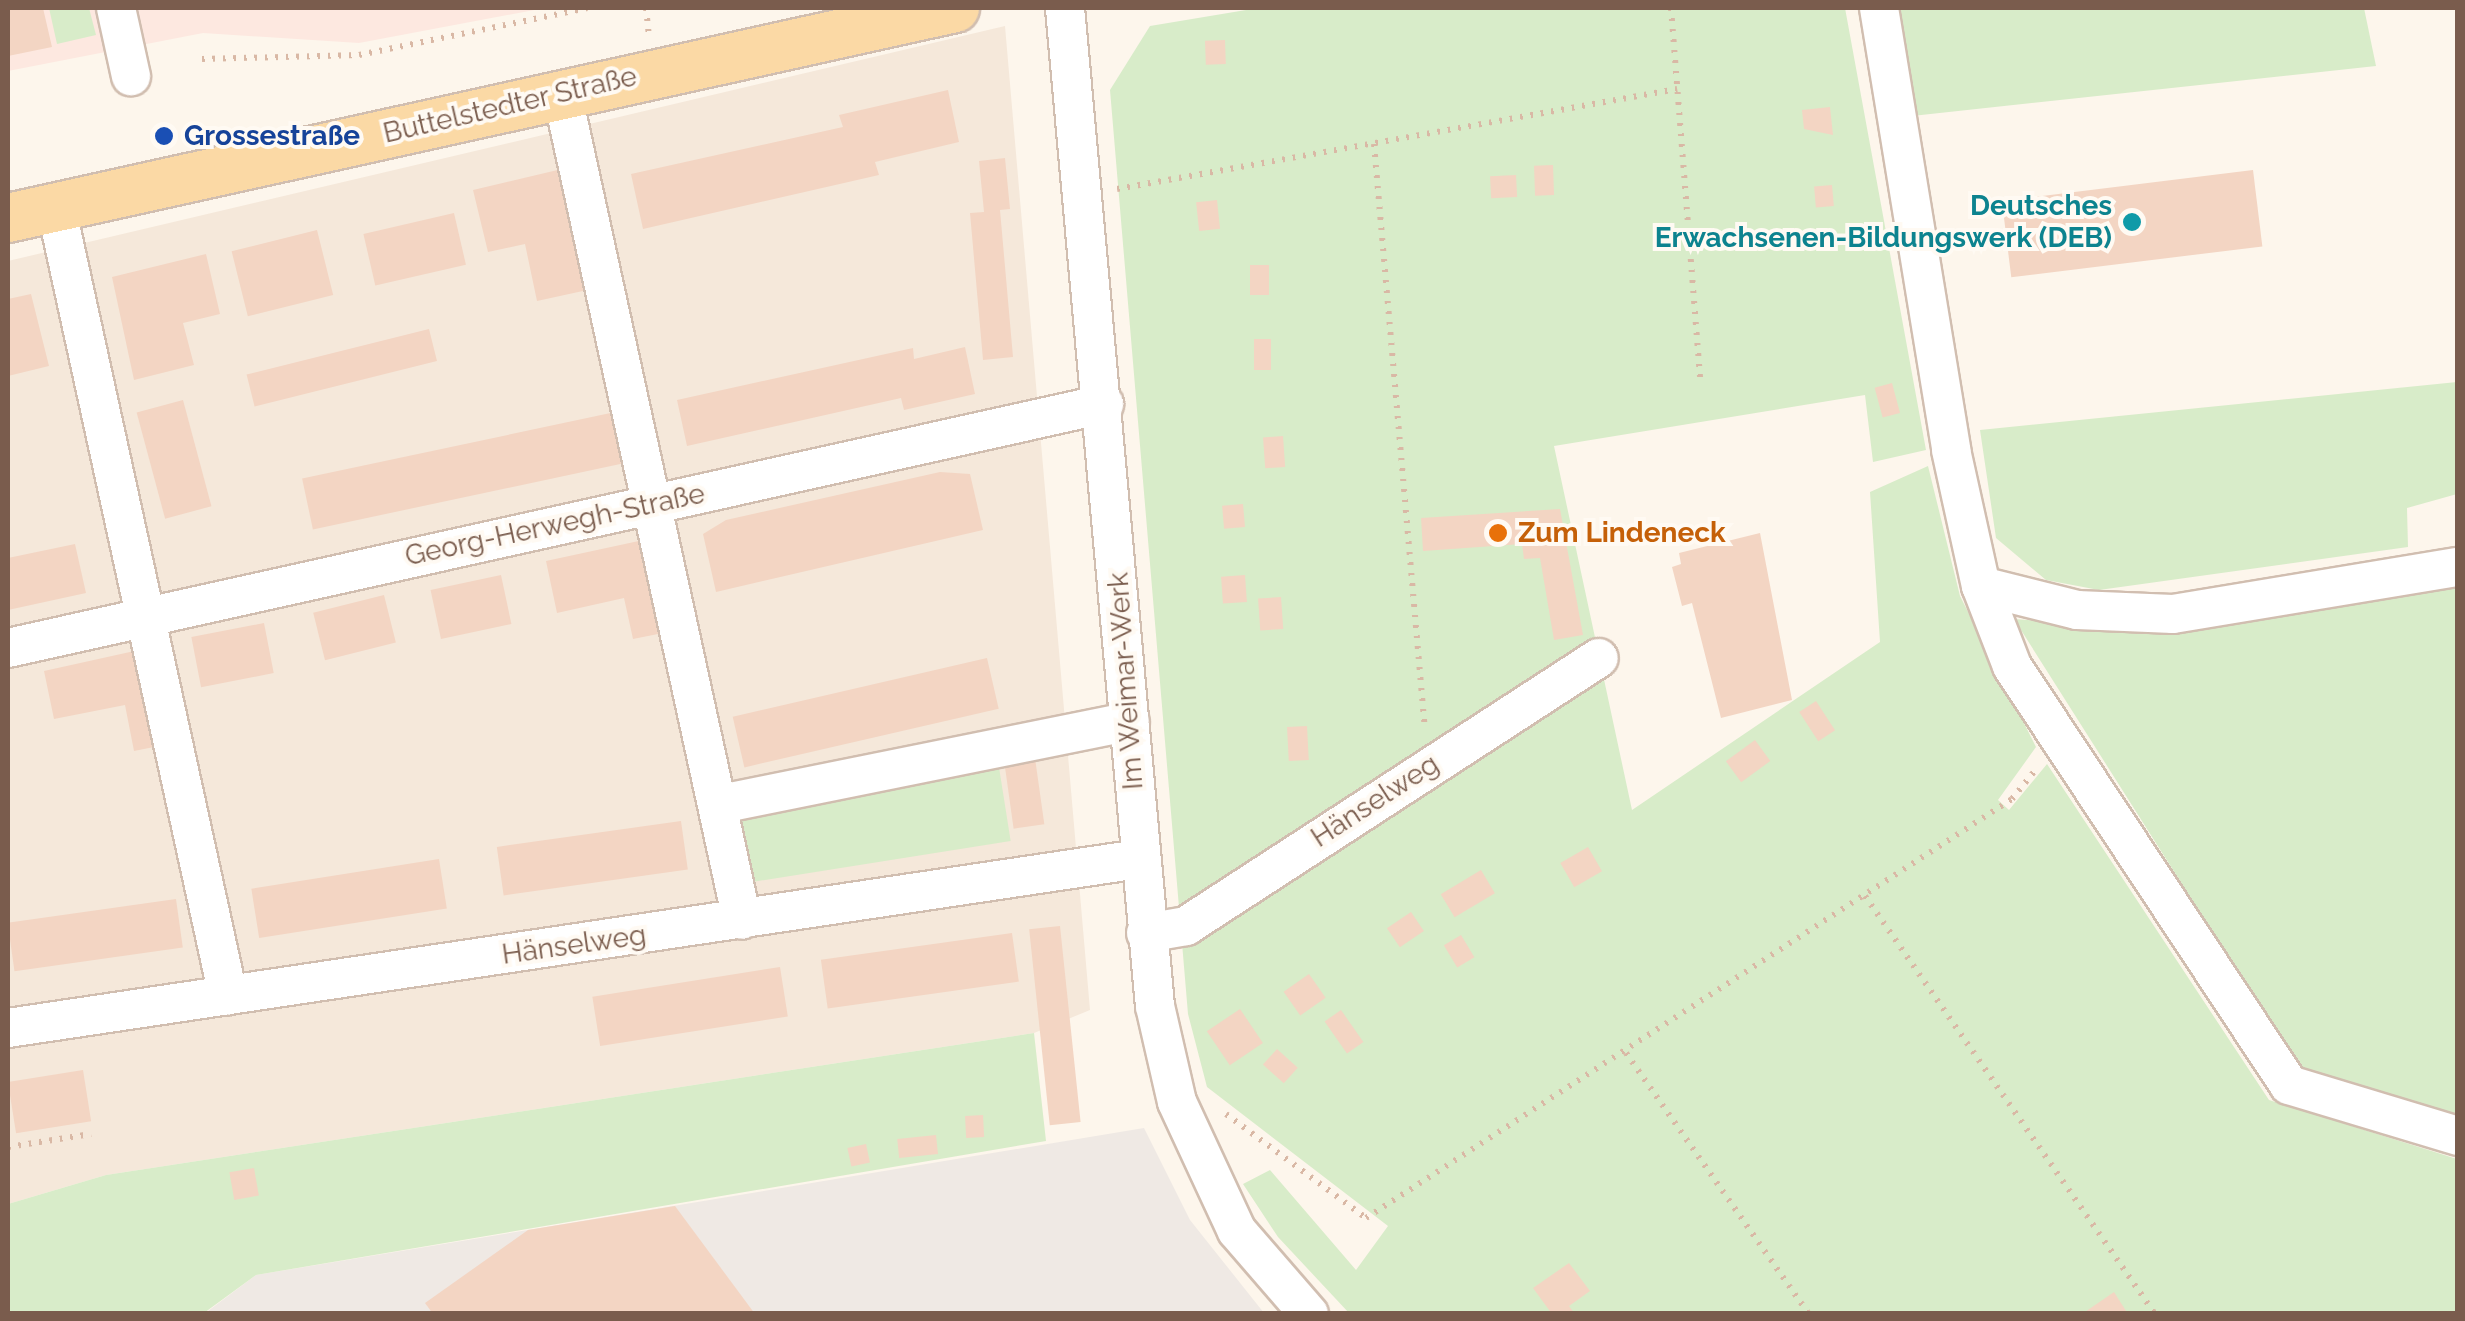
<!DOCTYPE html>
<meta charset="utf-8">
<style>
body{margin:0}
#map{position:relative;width:2465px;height:1321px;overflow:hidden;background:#fdf6ec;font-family:Raleway,sans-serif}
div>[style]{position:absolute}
.residential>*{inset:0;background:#f5e8da}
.commercial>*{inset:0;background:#fde8e0}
.industrial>*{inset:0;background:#efe9e4}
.green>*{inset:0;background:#d8ecc9;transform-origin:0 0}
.building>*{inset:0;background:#f3d5c3;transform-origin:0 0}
.path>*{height:6px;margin-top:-3px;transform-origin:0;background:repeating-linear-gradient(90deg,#d9b8a5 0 2.5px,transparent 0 10.5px)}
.roads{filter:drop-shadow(2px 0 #d1beb0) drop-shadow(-2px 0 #d1beb0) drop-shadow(0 2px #d1beb0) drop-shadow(0 -2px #d1beb0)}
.minor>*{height:38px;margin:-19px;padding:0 19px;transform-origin:19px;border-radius:19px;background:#fff}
.major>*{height:48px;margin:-24px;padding:0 24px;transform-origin:24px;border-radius:24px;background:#fbd9a5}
.dots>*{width:28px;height:28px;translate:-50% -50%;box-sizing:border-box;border:5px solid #fffaf3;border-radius:50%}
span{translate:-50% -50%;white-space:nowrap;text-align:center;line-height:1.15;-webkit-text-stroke:8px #fffaf3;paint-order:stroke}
.street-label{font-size:28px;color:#7a5c4d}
.transit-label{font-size:28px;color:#164399;font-weight:700}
.left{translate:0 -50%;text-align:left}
.culture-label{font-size:28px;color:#0d838f;font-weight:700}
.right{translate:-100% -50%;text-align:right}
.food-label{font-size:28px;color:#c56008;font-weight:700}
.frame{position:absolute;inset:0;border:10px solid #7a5c4d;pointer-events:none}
</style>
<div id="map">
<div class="residential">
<div style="clip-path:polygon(1005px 26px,1090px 1010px,1034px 1033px,106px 1175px,8px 1204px,8px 261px)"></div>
</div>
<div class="commercial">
<div style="clip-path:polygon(8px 8px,545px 8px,359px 43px,203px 33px,8px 71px)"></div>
</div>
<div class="industrial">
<div style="clip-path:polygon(1144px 1128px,1190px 1220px,1264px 1313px,204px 1314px,256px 1275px)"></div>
</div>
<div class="green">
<div style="clip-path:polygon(49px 8px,89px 8px,96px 35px,57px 44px)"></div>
<div style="clip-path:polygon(1258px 8px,1845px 8px,1926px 450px,1873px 462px,1865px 395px,1554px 446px,1632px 810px,1880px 642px,1870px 492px,1928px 466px,1960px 596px,2036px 747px,1998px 800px,2009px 810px,2047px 764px,2269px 1100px,2457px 1159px,2457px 1313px,1349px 1313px,1278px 1237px,1243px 1184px,1270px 1170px,1356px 1270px,1388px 1226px,1207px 1087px,1188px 1014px,1110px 90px,1150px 26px)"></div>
<div style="clip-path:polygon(1896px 8px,2364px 8px,2376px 66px,1912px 116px)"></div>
<div style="clip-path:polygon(2457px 382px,2457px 494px,2407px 508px,2408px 547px,2099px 590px,2046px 580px,1996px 538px,1980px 430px)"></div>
<div style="clip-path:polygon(2457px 587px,2457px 1122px,2301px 1072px,2014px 619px,2176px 631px)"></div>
<div style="left:998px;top:761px;width:81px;height:279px;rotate:81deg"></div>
<div style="clip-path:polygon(1034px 1033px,1046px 1141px,256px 1275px,204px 1313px,8px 1314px,8px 1204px,106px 1175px)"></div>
</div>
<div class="building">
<div style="clip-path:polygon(8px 8px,43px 8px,52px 47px,8px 56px)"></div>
<div style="left:1225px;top:40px;width:24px;height:20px;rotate:88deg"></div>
<div style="clip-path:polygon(948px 90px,959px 142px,875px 162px,879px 175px,643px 229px,631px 174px,843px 127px,839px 115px)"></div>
<div style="clip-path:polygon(1830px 107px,1833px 135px,1804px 129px,1802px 110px)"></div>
<div style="clip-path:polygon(1005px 158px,1010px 209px,1000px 210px,1013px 357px,983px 360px,970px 213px,984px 212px,979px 161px)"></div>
<div style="left:1553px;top:165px;width:30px;height:19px;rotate:88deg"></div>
<div style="clip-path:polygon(566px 168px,592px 289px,537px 301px,525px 244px,488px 252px,473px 190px)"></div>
<div style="left:2253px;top:170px;width:77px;height:253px;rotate:83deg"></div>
<div style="left:1516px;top:175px;width:22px;height:26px;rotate:87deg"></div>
<div style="left:1832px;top:185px;width:21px;height:18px;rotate:85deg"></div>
<div style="left:1217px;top:200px;width:29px;height:21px;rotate:84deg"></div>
<div style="left:454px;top:213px;width:53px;height:93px;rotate:77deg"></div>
<div style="left:317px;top:230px;width:67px;height:88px;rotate:76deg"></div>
<div style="clip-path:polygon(206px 254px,220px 314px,183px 323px,194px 365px,134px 380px,112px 277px)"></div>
<div style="left:1250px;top:265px;width:19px;height:30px"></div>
<div style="clip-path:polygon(31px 294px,49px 366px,8px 376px,8px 299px)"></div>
<div style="left:429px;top:329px;width:33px;height:188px;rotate:76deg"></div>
<div style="left:1254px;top:339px;width:17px;height:31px"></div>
<div style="clip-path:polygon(965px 347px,975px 394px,904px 410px,901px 398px,687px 446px,677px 400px,913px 348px,914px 359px)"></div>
<div style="left:1892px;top:383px;width:31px;height:18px;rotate:75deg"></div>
<div style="left:183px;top:400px;width:110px;height:48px;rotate:75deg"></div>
<div style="left:620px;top:411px;width:52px;height:325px;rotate:78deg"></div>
<div style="left:1283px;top:436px;width:31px;height:20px;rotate:86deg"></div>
<div style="clip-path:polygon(940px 472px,970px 474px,983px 530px,716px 592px,703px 534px,726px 520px)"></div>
<div style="left:1243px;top:504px;width:23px;height:21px;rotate:85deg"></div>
<div style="clip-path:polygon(1560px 509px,1583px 635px,1554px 640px,1540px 558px,1524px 559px,1522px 544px,1423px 551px,1421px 518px)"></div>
<div style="clip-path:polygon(1760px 533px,1792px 700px,1721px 718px,1692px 603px,1682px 606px,1672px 567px,1681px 564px,1679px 553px)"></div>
<div style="clip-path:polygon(648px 539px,668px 632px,633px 639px,624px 598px,557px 613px,546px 561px)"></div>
<div style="clip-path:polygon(75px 544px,86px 593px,8px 610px,8px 558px)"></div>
<div style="left:501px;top:575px;width:50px;height:72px;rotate:78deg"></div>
<div style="left:1245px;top:575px;width:27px;height:24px;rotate:86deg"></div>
<div style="left:384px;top:595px;width:49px;height:73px;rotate:76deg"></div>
<div style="left:1281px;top:597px;width:32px;height:23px;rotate:86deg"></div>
<div style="left:264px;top:623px;width:51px;height:74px;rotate:79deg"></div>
<div style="clip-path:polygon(139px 650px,159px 746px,134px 751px,125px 705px,54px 719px,44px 671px)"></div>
<div style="left:987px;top:658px;width:52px;height:261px;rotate:77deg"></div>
<div style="left:1816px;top:701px;width:35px;height:20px;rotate:57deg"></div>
<div style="left:1307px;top:726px;width:34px;height:20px;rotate:87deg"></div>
<div style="left:1755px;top:740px;width:26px;height:36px;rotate:54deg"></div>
<div style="left:1035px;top:758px;width:67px;height:31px;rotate:82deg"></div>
<div style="left:681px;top:821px;width:49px;height:186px;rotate:82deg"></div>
<div style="left:1588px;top:847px;width:28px;height:32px;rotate:60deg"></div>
<div style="left:439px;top:859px;width:50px;height:190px;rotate:81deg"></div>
<div style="left:1481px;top:870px;width:27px;height:47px;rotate:59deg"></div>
<div style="left:176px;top:899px;width:49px;height:170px;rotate:82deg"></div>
<div style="left:1411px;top:912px;width:23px;height:29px;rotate:56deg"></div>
<div style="left:1060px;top:926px;width:197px;height:31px;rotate:84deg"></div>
<div style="left:1012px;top:933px;width:49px;height:193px;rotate:82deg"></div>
<div style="left:1461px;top:935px;width:26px;height:20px;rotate:59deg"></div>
<div style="left:780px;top:967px;width:50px;height:190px;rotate:81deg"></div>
<div style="left:1309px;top:974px;width:29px;height:31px;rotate:55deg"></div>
<div style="left:1240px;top:1009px;width:41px;height:40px;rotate:56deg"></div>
<div style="left:1341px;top:1010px;width:39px;height:20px;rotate:55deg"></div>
<div style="left:1277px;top:1049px;width:28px;height:21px;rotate:42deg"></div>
<div style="left:83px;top:1070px;width:52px;height:76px;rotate:81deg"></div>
<div style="left:983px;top:1115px;width:22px;height:18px;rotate:87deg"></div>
<div style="left:936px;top:1135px;width:19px;height:39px;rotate:84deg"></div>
<div style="left:866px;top:1144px;width:19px;height:19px;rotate:78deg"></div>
<div style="left:254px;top:1168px;width:28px;height:25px;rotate:80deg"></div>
<div style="clip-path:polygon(675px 1206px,755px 1314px,433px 1314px,425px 1303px,528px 1230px)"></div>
<div style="clip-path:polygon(1569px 1263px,1590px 1291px,1569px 1306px,1575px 1314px,1552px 1314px,1533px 1288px)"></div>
<div style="clip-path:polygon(2114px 1292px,2128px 1314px,2082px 1314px)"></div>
</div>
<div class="path">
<div style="left:646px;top:8px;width:28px;rotate:84deg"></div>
<div style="left:1671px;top:8px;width:372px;rotate:85.5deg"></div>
<div style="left:202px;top:59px;width:157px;rotate:-1.5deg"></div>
<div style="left:359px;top:55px;width:233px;rotate:-11.6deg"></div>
<div style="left:1374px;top:144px;width:588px;rotate:85.03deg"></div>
<div style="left:1117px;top:189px;width:569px;rotate:-10.12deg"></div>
<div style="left:1865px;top:896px;width:509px;rotate:55.25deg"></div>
<div style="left:1626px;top:1053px;width:319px;rotate:55deg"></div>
<div style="left:1226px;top:1114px;width:174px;rotate:36.6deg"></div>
<div style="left:1366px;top:1218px;width:770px;rotate:-32.97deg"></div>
<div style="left:2012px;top:799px;width:38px;rotate:-51deg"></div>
<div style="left:8px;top:1147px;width:84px;rotate:-8.9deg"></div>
</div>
<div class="roads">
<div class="minor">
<div style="left:116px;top:8px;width:70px;rotate:77.6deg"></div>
<div style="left:1065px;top:8px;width:1002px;rotate:84.85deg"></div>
<div style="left:1155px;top:1006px;width:98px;rotate:77.1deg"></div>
<div style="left:1177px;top:1102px;width:142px;rotate:65.1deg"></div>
<div style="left:1237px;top:1231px;width:110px;rotate:49.1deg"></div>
<div style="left:1879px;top:8px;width:448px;rotate:80.7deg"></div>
<div style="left:1951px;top:450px;width:139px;rotate:77.6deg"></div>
<div style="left:1981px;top:586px;width:86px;rotate:68.8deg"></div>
<div style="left:2012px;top:666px;width:502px;rotate:56.53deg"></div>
<div style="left:2289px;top:1085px;width:177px;rotate:16.8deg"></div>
<div style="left:562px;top:93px;width:846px;rotate:77.72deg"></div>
<div style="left:56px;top:207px;width:807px;rotate:77.69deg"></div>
<div style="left:1981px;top:586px;width:99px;rotate:14deg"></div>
<div style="left:2077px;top:610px;width:96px;rotate:2.4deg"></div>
<div style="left:2173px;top:614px;width:289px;rotate:-9.4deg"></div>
<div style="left:8px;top:648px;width:1123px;rotate:-12.55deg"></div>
<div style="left:720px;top:804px;width:418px;rotate:-11.4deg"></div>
<div style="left:1146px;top:933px;width:41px;rotate:-9.9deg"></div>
<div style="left:1186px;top:926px;width:492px;rotate:-33deg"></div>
<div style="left:8px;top:1028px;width:1144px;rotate:-8.5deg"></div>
</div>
<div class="major">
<div style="left:8px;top:218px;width:970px;rotate:-12.5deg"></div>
</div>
</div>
<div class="dots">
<div style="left:164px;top:136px;background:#1a4fb4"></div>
<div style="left:2132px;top:222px;background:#0f9aa8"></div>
<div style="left:1498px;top:533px;background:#e8710a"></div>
</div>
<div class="street-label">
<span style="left:510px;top:105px;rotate:-13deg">Buttelstedter Straße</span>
<span style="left:555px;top:525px;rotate:-12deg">Georg-Herwegh-Straße</span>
<span style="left:1126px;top:681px;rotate:-94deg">Im Weimar-Werk</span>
<span style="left:1375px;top:801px;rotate:-33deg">Hänselweg</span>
<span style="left:574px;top:945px;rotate:-8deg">Hänselweg</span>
</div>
<div class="transit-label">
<span class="left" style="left:184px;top:136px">Grossestraße</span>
</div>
<div class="culture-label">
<span class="right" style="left:2112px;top:222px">Deutsches<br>Erwachsenen-Bildungswerk (DEB)</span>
</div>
<div class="food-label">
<span class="left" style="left:1518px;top:533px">Zum Lindeneck</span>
</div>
<div class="frame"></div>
</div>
